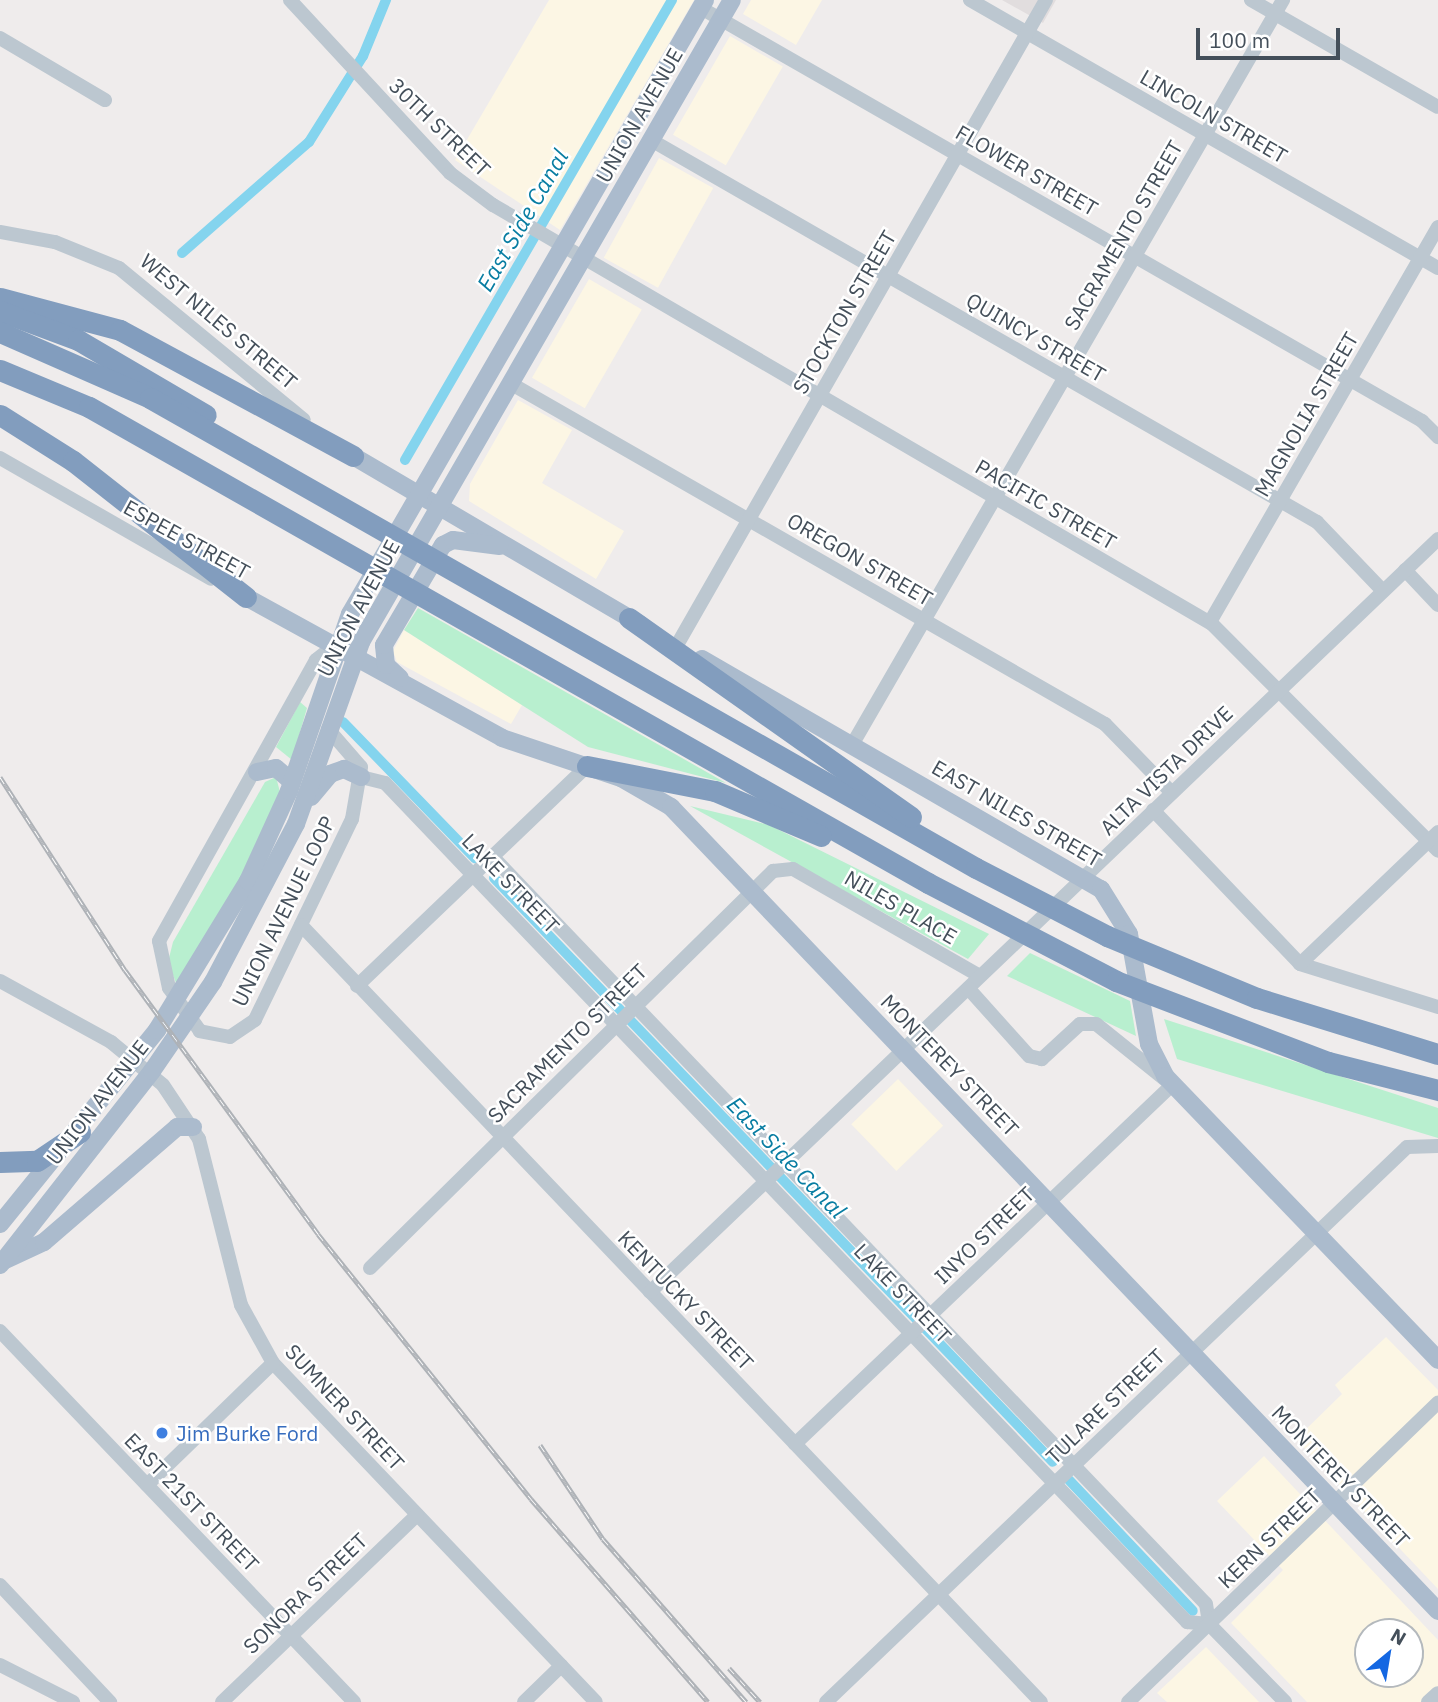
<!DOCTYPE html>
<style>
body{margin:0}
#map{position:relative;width:1438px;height:1702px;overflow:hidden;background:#efecec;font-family:"IBM Plex Sans",sans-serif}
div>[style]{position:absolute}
.commercial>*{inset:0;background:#fcf6e4;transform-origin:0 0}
.education>*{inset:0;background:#e1ddde}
.green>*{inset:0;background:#b8efcf}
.canal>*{height:10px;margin:-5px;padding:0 5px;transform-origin:5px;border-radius:5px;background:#84d4ee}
.minor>*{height:14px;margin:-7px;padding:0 7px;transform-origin:7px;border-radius:7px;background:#bcc7d0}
.major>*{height:18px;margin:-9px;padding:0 9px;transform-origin:9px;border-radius:9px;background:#abbbcd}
.highway>*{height:21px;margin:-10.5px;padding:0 10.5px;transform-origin:10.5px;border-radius:10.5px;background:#829dbe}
.rail>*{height:5px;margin-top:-2.5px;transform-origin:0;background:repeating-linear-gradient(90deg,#fff 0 8px,#aeb2b7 0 16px);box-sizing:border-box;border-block:2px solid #aeb2b7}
.dots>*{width:19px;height:19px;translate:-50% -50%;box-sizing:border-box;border:4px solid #fff;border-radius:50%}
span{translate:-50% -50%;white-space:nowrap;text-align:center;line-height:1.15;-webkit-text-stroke:5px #fff;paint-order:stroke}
.street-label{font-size:21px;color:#444f5a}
.shop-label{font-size:21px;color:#366cbe}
.left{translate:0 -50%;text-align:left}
.water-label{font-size:23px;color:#087da2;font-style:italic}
.north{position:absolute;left:1354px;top:1618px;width:70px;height:70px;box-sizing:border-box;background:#fff;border:2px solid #b4b9bd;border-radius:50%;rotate:30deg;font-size:19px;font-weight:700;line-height:28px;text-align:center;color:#444f5a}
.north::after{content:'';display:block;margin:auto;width:24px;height:32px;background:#1467e2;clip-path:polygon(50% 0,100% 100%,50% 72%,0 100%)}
.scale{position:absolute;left:1196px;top:28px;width:144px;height:32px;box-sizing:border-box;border:4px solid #444f5a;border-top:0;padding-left:9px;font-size:21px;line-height:24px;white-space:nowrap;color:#444f5a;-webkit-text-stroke:5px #fff;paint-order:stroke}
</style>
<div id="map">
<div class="commercial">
<div style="clip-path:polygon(549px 0,694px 0,560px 230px,455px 160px)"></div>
<div style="clip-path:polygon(751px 0,822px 0,796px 45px,743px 14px)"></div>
<div style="left:730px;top:36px;width:61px;height:114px;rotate:30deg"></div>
<div style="left:659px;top:158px;width:62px;height:114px;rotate:29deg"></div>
<div style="left:589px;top:279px;width:61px;height:114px;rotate:30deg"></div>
<div style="clip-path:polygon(518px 400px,572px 430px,542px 483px,624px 531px,596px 579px,469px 501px,470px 484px)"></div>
<div style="clip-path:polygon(404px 630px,522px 705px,511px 724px,397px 662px,393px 651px)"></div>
<div style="left:898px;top:1079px;width:65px;height:65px;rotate:46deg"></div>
<div style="clip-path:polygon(1386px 1337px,1438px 1390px,1438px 1589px,1296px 1439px,1342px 1394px,1335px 1385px)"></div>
<div style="clip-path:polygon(evenodd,1264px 1456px,1438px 1640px,1438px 1702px,1307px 1702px,1231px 1623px,1283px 1570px,1217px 1501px,1264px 1456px,1368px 1632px,1410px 1632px,1410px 1674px,1368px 1674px,1368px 1632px)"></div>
<div style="clip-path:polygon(1206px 1647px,1259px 1702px,1167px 1702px,1157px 1693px)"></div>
</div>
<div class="education">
<div style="clip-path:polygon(1002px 0,1056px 0,1043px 23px)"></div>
</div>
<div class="green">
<div style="clip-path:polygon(418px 608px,726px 783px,588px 747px,404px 630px)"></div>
<div style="clip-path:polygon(300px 702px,307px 708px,292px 760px,276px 747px)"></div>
<div style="clip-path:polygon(276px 777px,280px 792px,233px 893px,176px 983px,168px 962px,173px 942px,265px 782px)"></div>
<div style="clip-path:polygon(690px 806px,769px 825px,989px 934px,968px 959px)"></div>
<div style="clip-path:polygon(1030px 953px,1130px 1001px,1136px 1036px,1007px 976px)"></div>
<div style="clip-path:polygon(1164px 1019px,1438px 1108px,1438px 1138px,1177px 1059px)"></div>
</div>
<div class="canal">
<div style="left:182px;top:253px;width:169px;rotate:-41.2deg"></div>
<div style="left:309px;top:142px;width:102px;rotate:-57.9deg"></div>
<div style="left:363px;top:56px;width:61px;rotate:-67.7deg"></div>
<div style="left:405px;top:460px;width:532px;rotate:-59.87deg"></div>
<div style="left:343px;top:722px;width:190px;rotate:45.9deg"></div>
<div style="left:494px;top:878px;width:808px;rotate:46.25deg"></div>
<div style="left:1069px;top:1480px;width:180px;rotate:46.6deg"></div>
</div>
<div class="minor">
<div style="left:290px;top:0;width:236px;rotate:47.2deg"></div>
<div style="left:450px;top:173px;width:54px;rotate:36.7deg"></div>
<div style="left:493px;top:205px;width:832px;rotate:30.23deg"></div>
<div style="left:1212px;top:624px;width:320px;rotate:45.1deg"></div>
<div style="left:970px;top:0;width:539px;rotate:29.8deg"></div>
<div style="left:1251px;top:0;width:215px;rotate:29.8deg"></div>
<div style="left:701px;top:8px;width:831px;rotate:29.8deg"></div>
<div style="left:1422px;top:421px;width:23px;rotate:45deg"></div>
<div style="left:0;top:38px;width:122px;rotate:30.6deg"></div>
<div style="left:651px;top:140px;width:768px;rotate:29.84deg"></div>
<div style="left:1317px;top:522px;width:95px;rotate:46.3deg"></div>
<div style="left:0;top:232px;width:56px;rotate:10.3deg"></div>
<div style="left:55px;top:242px;width:69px;rotate:22.1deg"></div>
<div style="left:119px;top:268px;width:239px;rotate:39.4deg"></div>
<div style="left:510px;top:383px;width:686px;rotate:29.82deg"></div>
<div style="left:1105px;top:724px;width:96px;rotate:45.8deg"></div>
<div style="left:0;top:458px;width:243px;rotate:29.8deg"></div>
<div style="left:1405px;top:570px;width:48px;rotate:46.7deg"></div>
<div style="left:1210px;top:622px;width:456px;rotate:-60deg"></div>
<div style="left:677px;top:645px;width:743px;rotate:-60.23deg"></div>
<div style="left:328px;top:729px;width:50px;rotate:49deg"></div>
<div style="left:361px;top:767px;width:53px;rotate:99.8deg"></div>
<div style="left:352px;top:819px;width:223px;rotate:115.8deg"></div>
<div style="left:255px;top:1020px;width:30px;rotate:146deg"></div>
<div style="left:230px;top:1037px;width:31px;rotate:-169deg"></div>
<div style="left:200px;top:1031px;width:53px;rotate:-125.8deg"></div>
<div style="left:169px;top:988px;width:48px;rotate:-102deg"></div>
<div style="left:159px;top:941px;width:322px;rotate:-60.8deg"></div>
<div style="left:316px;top:660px;width:23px;rotate:-38deg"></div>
<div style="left:852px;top:745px;width:861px;rotate:-59.95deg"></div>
<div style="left:361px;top:777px;width:25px;rotate:14deg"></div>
<div style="left:385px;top:783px;width:1161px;rotate:46.29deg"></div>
<div style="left:1187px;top:1622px;width:22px;rotate:5deg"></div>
<div style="left:1153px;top:810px;width:213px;rotate:46.3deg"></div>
<div style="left:1300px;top:964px;width:145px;rotate:17.3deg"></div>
<div style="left:491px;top:855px;width:1035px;rotate:46.33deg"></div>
<div style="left:1206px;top:1604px;width:20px;rotate:81deg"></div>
<div style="left:1209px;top:1624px;width:109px;rotate:45.7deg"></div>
<div style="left:301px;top:925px;width:1073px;rotate:46.4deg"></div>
<div style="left:1300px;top:964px;width:191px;rotate:-43.7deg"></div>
<div style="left:0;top:981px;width:127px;rotate:28.8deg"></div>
<div style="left:111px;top:1042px;width:67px;rotate:39.6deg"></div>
<div style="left:163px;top:1085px;width:65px;rotate:56.3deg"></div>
<div style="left:199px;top:1139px;width:171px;rotate:75.8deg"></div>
<div style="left:241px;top:1305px;width:66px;rotate:61.1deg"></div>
<div style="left:273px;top:1363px;width:468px;rotate:46.4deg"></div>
<div style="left:357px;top:986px;width:318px;rotate:-43.7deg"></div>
<div style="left:370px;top:1268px;width:566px;rotate:-44.57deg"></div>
<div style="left:773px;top:871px;width:20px;rotate:-6deg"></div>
<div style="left:793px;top:869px;width:215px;rotate:29.8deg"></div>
<div style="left:650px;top:1292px;width:1090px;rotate:-43.7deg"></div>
<div style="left:0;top:1331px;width:513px;rotate:46.34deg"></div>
<div style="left:795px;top:1444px;width:521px;rotate:-43.6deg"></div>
<div style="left:1172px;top:1085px;width:97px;rotate:-141.2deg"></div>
<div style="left:1096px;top:1024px;width:16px;rotate:180deg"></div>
<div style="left:1080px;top:1024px;width:52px;rotate:137.4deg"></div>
<div style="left:1042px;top:1059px;width:13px;rotate:-167deg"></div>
<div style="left:1029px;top:1056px;width:91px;rotate:-131.9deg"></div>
<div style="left:147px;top:1485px;width:175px;rotate:-44.1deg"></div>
<div style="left:0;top:1585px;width:161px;rotate:46.8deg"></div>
<div style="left:0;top:1665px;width:82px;rotate:26.9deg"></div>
<div style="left:222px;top:1702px;width:270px;rotate:-43.8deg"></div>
<div style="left:524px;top:1702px;width:52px;rotate:-44.2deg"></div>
<div style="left:826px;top:1702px;width:803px;rotate:-43.69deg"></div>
<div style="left:1407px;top:1147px;width:31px;rotate:-2deg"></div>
<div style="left:1128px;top:1702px;width:431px;rotate:-44deg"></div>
<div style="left:1428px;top:1702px;width:13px;rotate:-42deg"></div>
</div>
<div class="major">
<div style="left:353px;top:456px;width:334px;rotate:30.4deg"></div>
<div style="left:246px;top:597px;width:292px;rotate:28.8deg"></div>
<div style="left:502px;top:738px;width:126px;rotate:18.6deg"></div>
<div style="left:621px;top:778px;width:58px;rotate:30.1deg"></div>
<div style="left:671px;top:807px;width:1111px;rotate:46.35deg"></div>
<div style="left:702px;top:659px;width:461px;rotate:30deg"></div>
<div style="left:1101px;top:889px;width:53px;rotate:58.1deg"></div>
<div style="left:1129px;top:934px;width:112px;rotate:79.7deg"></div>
<div style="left:1149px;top:1044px;width:36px;rotate:63deg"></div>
<div style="left:1165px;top:1076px;width:394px;rotate:46.1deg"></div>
<div style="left:400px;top:678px;width:19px;rotate:-137deg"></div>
<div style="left:386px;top:665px;width:20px;rotate:-96deg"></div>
<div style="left:384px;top:645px;width:116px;rotate:-59.5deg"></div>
<div style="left:443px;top:545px;width:11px;rotate:-27deg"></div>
<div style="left:453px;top:540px;width:47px;rotate:7.3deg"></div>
<div style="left:257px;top:772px;width:19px;rotate:-12deg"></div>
<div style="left:276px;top:768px;width:21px;rotate:41deg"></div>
<div style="left:311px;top:797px;width:30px;rotate:-50deg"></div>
<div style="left:330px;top:774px;width:15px;rotate:-20deg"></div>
<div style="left:344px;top:769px;width:19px;rotate:25deg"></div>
<div style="left:0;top:1224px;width:250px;rotate:-51deg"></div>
<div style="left:157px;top:1030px;width:175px;rotate:-58.6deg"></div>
<div style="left:248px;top:881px;width:99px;rotate:-65.5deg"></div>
<div style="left:289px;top:791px;width:187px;rotate:-71deg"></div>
<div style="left:350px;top:614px;width:709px;rotate:-59.96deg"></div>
<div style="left:3px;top:1261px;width:45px;rotate:-24.9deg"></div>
<div style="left:44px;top:1242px;width:176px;rotate:-40.8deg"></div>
<div style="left:177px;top:1127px;width:16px"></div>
<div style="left:0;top:1265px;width:246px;rotate:-51.9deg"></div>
<div style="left:152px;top:1071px;width:108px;rotate:-55.6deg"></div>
<div style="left:213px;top:982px;width:178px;rotate:-62.3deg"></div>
<div style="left:296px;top:824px;width:193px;rotate:-70.3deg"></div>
<div style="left:361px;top:642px;width:741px;rotate:-59.98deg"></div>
</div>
<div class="highway">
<div style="left:0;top:298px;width:124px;rotate:14.9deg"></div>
<div style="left:120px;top:330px;width:265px;rotate:28.4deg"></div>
<div style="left:0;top:311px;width:83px;rotate:20.4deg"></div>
<div style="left:78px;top:340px;width:148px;rotate:30.4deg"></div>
<div style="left:0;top:332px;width:164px;rotate:23.7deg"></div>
<div style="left:150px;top:398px;width:950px;rotate:29.64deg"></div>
<div style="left:976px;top:868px;width:148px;rotate:27.4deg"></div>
<div style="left:1107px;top:936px;width:162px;rotate:22.5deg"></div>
<div style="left:1257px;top:998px;width:189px;rotate:17.2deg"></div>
<div style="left:0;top:370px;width:96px;rotate:22.6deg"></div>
<div style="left:89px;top:407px;width:965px;rotate:29.57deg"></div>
<div style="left:928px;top:883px;width:212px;rotate:27.5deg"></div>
<div style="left:1116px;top:981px;width:227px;rotate:20.9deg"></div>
<div style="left:1328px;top:1062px;width:114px;rotate:14.3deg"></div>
<div style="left:0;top:415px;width:86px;rotate:32.2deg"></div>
<div style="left:73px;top:461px;width:220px;rotate:38.2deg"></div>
<div style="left:629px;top:618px;width:345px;rotate:35.2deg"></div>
<div style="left:587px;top:766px;width:130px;rotate:11.1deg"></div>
<div style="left:715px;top:791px;width:115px;rotate:23deg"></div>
<div style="left:0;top:1162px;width:37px;rotate:-2deg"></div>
<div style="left:37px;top:1161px;width:52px;rotate:-34deg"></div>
</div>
<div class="rail">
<div style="left:0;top:777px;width:230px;rotate:57.1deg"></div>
<div style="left:125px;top:970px;width:327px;rotate:53.8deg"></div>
<div style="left:318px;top:1234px;width:340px;rotate:51.2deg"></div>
<div style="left:531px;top:1499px;width:269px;rotate:48.9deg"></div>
<div style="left:540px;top:1445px;width:113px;rotate:56.2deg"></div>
<div style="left:603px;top:1539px;width:217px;rotate:48.7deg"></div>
<div style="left:729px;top:1668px;width:46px;rotate:47.6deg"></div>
</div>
<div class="dots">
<div style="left:162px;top:1433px;background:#3f7fe0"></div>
</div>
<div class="street-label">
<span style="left:639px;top:115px;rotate:-60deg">UNION AVENUE</span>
<span style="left:1214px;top:116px;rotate:30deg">LINCOLN STREET</span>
<span style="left:440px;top:127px;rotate:44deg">30TH STREET</span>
<span style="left:1027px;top:170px;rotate:30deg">FLOWER STREET</span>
<span style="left:1123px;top:235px;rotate:-60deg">SACRAMENTO STREET</span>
<span style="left:844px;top:312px;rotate:-60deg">STOCKTON STREET</span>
<span style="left:219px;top:321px;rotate:40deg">WEST NILES STREET</span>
<span style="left:1036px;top:337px;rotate:30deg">QUINCY STREET</span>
<span style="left:1306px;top:414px;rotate:-60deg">MAGNOLIA STREET</span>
<span style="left:1046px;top:504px;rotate:30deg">PACIFIC STREET</span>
<span style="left:187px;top:539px;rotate:29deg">ESPEE STREET</span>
<span style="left:860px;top:559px;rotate:30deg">OREGON STREET</span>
<span style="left:358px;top:608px;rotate:-62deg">UNION AVENUE</span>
<span style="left:1166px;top:770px;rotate:-44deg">ALTA VISTA DRIVE</span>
<span style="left:1017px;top:813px;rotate:30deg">EAST NILES STREET</span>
<span style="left:511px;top:883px;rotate:46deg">LAKE STREET</span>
<span style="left:901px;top:907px;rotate:30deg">NILES PLACE</span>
<span style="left:283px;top:911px;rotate:-64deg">UNION AVENUE LOOP</span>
<span style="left:567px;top:1043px;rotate:-45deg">SACRAMENTO STREET</span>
<span style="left:950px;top:1065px;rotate:46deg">MONTEREY STREET</span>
<span style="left:97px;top:1102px;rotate:-52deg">UNION AVENUE</span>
<span style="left:984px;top:1235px;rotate:-44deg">INYO STREET</span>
<span style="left:903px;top:1293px;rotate:46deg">LAKE STREET</span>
<span style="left:686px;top:1300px;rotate:46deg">KENTUCKY STREET</span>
<span style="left:1105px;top:1406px;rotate:-44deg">TULARE STREET</span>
<span style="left:345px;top:1407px;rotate:47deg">SUMNER STREET</span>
<span style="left:1341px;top:1476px;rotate:46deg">MONTEREY STREET</span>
<span style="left:192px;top:1502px;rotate:46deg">EAST 21ST STREET</span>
<span style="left:1269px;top:1538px;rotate:-44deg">KERN STREET</span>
<span style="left:305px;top:1593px;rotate:-44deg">SONORA STREET</span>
</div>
<div class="shop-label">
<span class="left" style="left:176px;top:1433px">Jim Burke Ford</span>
</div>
<div class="water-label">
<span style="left:522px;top:220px;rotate:-60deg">East Side Canal</span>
<span style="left:787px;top:1157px;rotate:46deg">East Side Canal</span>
</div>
<div class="north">N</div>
<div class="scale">100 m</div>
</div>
